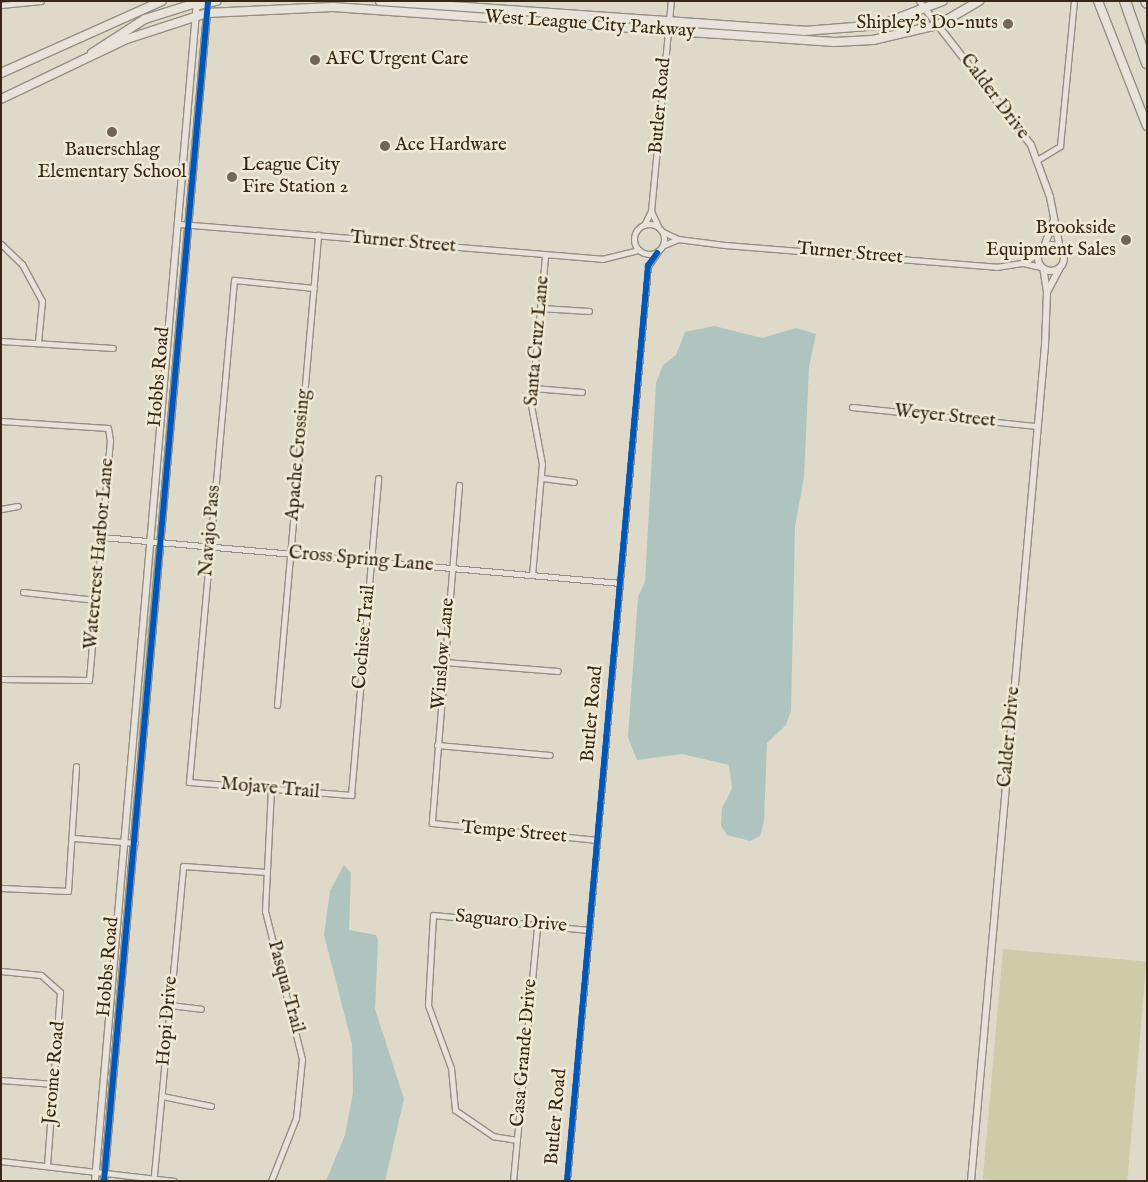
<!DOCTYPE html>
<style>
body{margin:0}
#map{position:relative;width:1148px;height:1182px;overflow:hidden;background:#dfd9c9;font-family:"IM FELL English",serif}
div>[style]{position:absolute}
.green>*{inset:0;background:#cdcba8;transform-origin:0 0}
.water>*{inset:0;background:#afc3bf}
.roads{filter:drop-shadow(1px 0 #948f84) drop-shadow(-1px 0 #948f84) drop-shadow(0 1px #948f84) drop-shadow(0 -1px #948f84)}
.minor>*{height:5px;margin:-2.5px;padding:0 2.5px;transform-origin:2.5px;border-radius:2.5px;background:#e7e3db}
.minor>.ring{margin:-2.5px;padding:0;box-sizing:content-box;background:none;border:5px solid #e7e3db;border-radius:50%}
.tertiary>*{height:6px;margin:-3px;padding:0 3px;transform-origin:3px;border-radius:3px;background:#e7e3db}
.tertiary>.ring{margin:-3px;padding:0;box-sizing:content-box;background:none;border:6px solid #e7e3db;border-radius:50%}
.secondary>*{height:8px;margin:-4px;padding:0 4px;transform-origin:4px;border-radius:4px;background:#e7e3db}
.motorway>*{height:10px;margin:-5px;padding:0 5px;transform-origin:5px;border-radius:5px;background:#e2ded5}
.cycleway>*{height:6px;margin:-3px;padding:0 3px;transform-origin:3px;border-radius:3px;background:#0057b8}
.dots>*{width:14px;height:14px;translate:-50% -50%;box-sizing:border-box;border:2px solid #f0e9d6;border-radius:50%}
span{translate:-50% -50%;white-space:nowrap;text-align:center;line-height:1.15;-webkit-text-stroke:5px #f0e9d6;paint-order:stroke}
.poi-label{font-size:19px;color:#362717}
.right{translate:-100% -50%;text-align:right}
.left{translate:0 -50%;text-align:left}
.street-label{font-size:19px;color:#362717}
.frame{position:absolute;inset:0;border:2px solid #362717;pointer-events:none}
</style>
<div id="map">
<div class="green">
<div style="left:155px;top:555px;width:182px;height:9px;rotate:94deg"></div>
<div style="left:1003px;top:949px;width:144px;height:231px;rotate:5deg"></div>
</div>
<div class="water">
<div style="clip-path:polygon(714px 326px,762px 338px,796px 328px,816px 334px,809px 367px,804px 477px,795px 527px,791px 711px,786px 725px,767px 743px,764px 821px,760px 836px,750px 841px,727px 835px,721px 826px,722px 808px,732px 789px,729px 765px,682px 754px,637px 760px,628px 737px,638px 597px,645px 582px,656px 383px,663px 365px,676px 355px,685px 332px)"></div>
<div style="clip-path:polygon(344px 865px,351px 873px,349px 930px,376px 935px,378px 941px,375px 1009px,404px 1099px,385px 1181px,326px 1181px,345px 1135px,353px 1093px,352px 1044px,324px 935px,330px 891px)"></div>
</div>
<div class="roads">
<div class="minor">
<div style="left:919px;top:1px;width:11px;rotate:52deg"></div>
<div style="left:1px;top:5px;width:40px;rotate:-5.7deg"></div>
<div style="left:1037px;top:160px;width:27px;rotate:-31deg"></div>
<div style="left:1060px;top:146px;width:146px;rotate:-84.5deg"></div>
<div style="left:651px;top:211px;width:17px;rotate:65deg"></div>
<div class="ring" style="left:634px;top:224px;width:25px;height:25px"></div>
<div style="left:180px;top:224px;width:423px;rotate:4.7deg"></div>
<div style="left:602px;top:259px;width:38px;rotate:-14deg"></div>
<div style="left:644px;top:225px;width:16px;rotate:-63deg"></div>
<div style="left:651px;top:211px;width:211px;rotate:-84.6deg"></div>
<div style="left:663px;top:232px;width:17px;rotate:25deg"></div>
<div style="left:678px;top:239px;width:47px;rotate:7.3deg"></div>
<div style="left:725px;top:245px;width:272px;rotate:4.6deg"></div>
<div style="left:996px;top:267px;width:26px;rotate:-9deg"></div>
<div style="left:1022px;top:263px;width:20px;rotate:-30deg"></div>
<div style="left:1px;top:244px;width:29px;rotate:44deg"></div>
<div style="left:22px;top:264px;width:42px;rotate:61.6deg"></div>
<div style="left:42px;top:301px;width:41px;rotate:95.6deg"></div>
<div style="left:664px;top:245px;width:15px;rotate:-23deg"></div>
<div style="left:1023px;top:263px;width:18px;rotate:13deg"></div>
<div style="left:314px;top:288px;width:80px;rotate:-174.3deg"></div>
<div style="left:234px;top:280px;width:504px;rotate:95.12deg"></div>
<div style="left:189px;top:782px;width:163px;rotate:4.6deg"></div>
<div style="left:351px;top:795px;width:318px;rotate:-85.1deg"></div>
<div style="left:540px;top:308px;width:49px;rotate:3.5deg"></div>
<div style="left:1px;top:341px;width:112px;rotate:3.6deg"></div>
<div style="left:533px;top:388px;width:49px;rotate:4.7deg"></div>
<div style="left:852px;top:407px;width:186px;rotate:5.9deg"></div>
<div style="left:1px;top:421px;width:107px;rotate:3.7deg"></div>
<div style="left:108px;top:428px;width:12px;rotate:81deg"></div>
<div style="left:110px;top:440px;width:241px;rotate:95deg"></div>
<div style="left:89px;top:680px;width:88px;rotate:-179.3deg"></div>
<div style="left:542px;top:478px;width:32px;rotate:7deg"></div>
<div style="left:459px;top:485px;width:339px;rotate:94.6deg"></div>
<div style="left:432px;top:823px;width:166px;rotate:5.9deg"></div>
<div style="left:1px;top:509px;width:17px;rotate:-10deg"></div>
<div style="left:102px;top:537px;width:520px;rotate:5.07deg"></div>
<div style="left:532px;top:575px;width:111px;rotate:-84.9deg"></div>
<div style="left:542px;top:464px;width:60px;rotate:-100.6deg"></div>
<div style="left:531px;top:405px;width:150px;rotate:-84.6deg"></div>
<div style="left:23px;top:592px;width:73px;rotate:6.3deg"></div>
<div style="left:444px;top:662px;width:114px;rotate:4.5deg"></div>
<div style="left:277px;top:705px;width:472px;rotate:-85deg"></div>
<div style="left:437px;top:745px;width:113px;rotate:5.1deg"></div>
<div style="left:74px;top:838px;width:61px;rotate:4.7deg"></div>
<div style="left:1px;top:888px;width:67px;rotate:2.6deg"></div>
<div style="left:68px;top:891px;width:125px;rotate:-86.3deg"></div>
<div style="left:1px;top:971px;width:40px;rotate:5.7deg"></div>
<div style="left:41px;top:975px;width:25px;rotate:42deg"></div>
<div style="left:60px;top:992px;width:173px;rotate:94.3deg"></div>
<div style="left:170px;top:1005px;width:31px;rotate:7deg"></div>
<div style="left:1px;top:1080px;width:53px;rotate:4.3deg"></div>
<div style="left:162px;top:1096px;width:50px;rotate:11.5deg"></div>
<div style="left:517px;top:1140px;width:24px;rotate:-171deg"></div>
<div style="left:493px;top:1136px;width:46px;rotate:-145.6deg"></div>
<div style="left:455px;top:1110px;width:42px;rotate:-95.4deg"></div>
<div style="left:451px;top:1068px;width:67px;rotate:-110.1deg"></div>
<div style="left:428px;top:1005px;width:90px;rotate:-86.8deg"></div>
<div style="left:433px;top:915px;width:157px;rotate:5.5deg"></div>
<div style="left:1px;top:1161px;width:174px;rotate:6.6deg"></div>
<div style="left:154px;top:1175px;width:310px;rotate:-84.6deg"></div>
<div style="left:183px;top:866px;width:81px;rotate:4.2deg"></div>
<div style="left:271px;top:1181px;width:68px;rotate:-68.4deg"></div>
<div style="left:296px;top:1118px;width:59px;rotate:-84.2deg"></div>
<div style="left:302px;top:1059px;width:153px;rotate:-104deg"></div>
<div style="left:265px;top:911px;width:122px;rotate:-87.2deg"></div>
<div style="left:513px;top:1181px;width:257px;rotate:-84.6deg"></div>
<div style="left:567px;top:1181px;width:919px;rotate:-84.94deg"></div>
<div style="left:648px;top:266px;width:16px;rotate:-55deg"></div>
</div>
<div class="tertiary">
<div style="left:926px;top:10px;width:171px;rotate:52.1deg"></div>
<div style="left:1031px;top:145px;width:55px;rotate:69.9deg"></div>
<div style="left:1050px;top:197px;width:53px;rotate:79.1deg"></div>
<div class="ring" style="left:1038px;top:245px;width:20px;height:20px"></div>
<div style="left:1044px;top:247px;width:27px;rotate:-70deg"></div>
<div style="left:1047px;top:292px;width:26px;rotate:-62deg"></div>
<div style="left:95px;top:1181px;width:1184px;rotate:-85.06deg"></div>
<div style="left:104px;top:1181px;width:1185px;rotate:-84.96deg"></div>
<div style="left:971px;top:1181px;width:838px;rotate:-84.94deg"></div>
<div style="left:1045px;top:346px;width:54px;rotate:-87.9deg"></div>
<div style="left:1047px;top:292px;width:24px;rotate:-99deg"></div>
</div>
<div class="secondary">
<div style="left:380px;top:1px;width:425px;rotate:4deg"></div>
<div style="left:804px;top:31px;width:76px;rotate:-4.5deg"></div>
<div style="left:880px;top:25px;width:67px;rotate:-20.9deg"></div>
<div style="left:1098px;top:1px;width:134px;rotate:68.6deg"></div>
<div style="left:199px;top:5px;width:18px;rotate:-13deg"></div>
<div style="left:92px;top:53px;width:63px;rotate:-32.7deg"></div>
<div style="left:145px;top:19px;width:60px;rotate:-17.5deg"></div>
<div style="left:1px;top:73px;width:176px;rotate:-24.1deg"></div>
<div style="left:1px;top:99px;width:140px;rotate:-25.5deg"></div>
<div style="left:127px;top:39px;width:84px;rotate:-18deg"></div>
<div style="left:207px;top:13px;width:126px;rotate:-2.7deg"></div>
<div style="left:333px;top:7px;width:502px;rotate:4deg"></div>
<div style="left:834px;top:42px;width:39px;rotate:-3deg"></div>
<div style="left:873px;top:40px;width:67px;rotate:-13deg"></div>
<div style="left:938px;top:25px;width:48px;rotate:-30.3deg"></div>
</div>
<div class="motorway">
<div style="left:1125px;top:1px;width:66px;rotate:70.5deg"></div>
<div style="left:1146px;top:1px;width:2px;rotate:63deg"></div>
</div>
</div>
<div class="cycleway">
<div style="left:104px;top:1181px;width:1185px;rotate:-84.96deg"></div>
<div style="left:567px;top:1181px;width:919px;rotate:-84.94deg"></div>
<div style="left:648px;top:266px;width:16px;rotate:-55deg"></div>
</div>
<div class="dots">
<div style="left:1008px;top:24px;background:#716555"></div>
<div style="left:315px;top:60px;background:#716555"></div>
<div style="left:112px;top:132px;background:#716555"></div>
<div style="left:385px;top:146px;background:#716555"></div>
<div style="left:232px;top:177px;background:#716555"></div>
<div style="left:1126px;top:240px;background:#716555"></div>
</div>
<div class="poi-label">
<span class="right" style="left:998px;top:24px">Shipley's Do-nuts</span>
<span class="left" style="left:326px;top:60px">AFC Urgent Care</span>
<span class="left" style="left:395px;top:146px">Ace Hardware</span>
<span style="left:112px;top:162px">Bauerschlag<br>Elementary School</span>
<span class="left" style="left:242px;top:177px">League City<br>Fire Station 2</span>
<span class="right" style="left:1116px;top:240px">Brookside<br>Equipment Sales</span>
</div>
<div class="street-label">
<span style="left:590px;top:25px;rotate:4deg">West League City Parkway</span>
<span style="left:994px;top:97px;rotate:53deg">Calder Drive</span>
<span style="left:661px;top:106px;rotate:-85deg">Butler Road</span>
<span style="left:403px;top:243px;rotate:5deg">Turner Street</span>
<span style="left:850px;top:254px;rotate:5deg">Turner Street</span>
<span style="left:538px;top:341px;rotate:-85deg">Santa Cruz Lane</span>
<span style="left:160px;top:377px;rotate:-85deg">Hobbs Road</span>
<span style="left:945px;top:417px;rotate:6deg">Weyer Street</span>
<span style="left:299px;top:455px;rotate:-85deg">Apache Crossing</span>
<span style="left:211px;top:531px;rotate:-85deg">Navajo Pass</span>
<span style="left:100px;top:554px;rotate:-85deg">Watercrest Harbor Lane</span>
<span style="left:361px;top:560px;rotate:5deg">Cross Spring Lane</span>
<span style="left:365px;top:637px;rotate:-85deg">Cochise Trail</span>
<span style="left:444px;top:654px;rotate:-85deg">Winslow Lane</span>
<span style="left:593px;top:714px;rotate:-85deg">Butler Road</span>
<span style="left:1010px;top:737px;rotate:-85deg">Calder Drive</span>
<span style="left:270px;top:789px;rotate:5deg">Mojave Trail</span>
<span style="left:514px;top:833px;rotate:5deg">Tempe Street</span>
<span style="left:511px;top:922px;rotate:5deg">Saguaro Drive</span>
<span style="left:109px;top:967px;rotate:-85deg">Hobbs Road</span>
<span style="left:285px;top:987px;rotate:75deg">Pasqua Trail</span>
<span style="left:168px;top:1021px;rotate:-85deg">Hopi Drive</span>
<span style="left:525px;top:1053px;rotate:-85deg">Casa Grande Drive</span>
<span style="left:55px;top:1073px;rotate:-85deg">Jerome Road</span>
<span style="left:557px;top:1117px;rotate:-85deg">Butler Road</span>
</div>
<div class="frame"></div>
</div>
